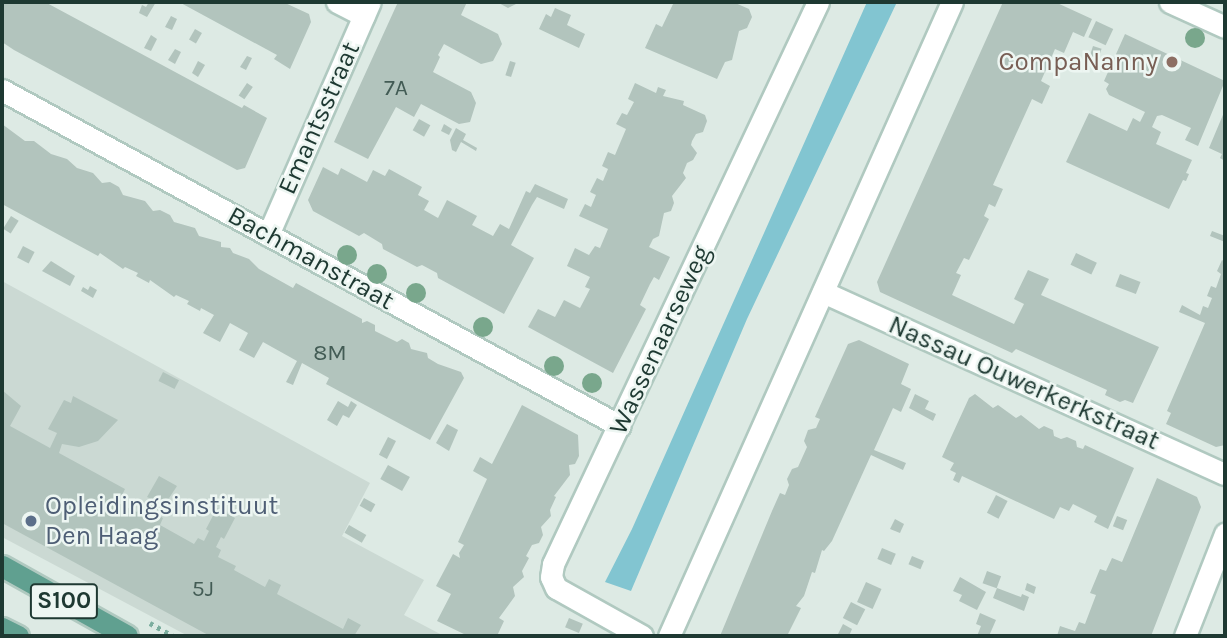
<!DOCTYPE html>
<style>
body{margin:0}
#map{position:relative;width:1227px;height:638px;overflow:hidden;background:#ddeae4;font-family:Karla,sans-serif}
div>[style]{position:absolute}
.built>*{inset:0;background:#cbd9d3}
.water>*{inset:0;background:#82c5d1}
.building>*{inset:0;background:#b2c4bd;transform-origin:0 0}
.path>*{height:4.5px;margin-top:-2.25px;transform-origin:0;background:repeating-linear-gradient(90deg,#7cae9f 0 3.5px,transparent 0 8.5px)}
.roads{filter:drop-shadow(2px 0 #b0c9c0) drop-shadow(-2px 0 #b0c9c0) drop-shadow(0 2px #b0c9c0) drop-shadow(0 -2px #b0c9c0)}
.street>*{height:21px;margin:-10.5px;padding:0 10.5px;transform-origin:10.5px;border-radius:10.5px;background:#fff}
.secondary>*{height:21px;margin:-10.5px;padding:0 10.5px;transform-origin:10.5px;border-radius:10.5px;background:#fff}
.primary>*{height:21px;margin:-10.5px;padding:0 10.5px;transform-origin:10.5px;border-radius:10.5px;background:#60a090}
.trees>*{width:20px;height:20px;margin:-10px;border-radius:50%;background:#79a78c}
.dots>*{width:19px;height:19px;translate:-50% -50%;box-sizing:border-box;border:4px solid #edf6f2;border-radius:50%}
span{translate:-50% -50%;white-space:nowrap;text-align:center;line-height:1.15;-webkit-text-stroke:5px #edf6f2;paint-order:stroke}
.number-label{font-size:23px;color:#435c55}
.number-label span{-webkit-text-stroke-width:0}
.shield-label span{padding:2px 5px;background:#edf6f2;border:2px solid;border-radius:5px;-webkit-text-stroke-width:0}
.shield-label{font-size:24px;color:#1e3932;font-weight:700}
.education-label{font-size:26px;color:#785e54}
.right{translate:-100% -50%;text-align:right}
.street-label{font-size:26px;color:#1e3932}
.service-label{font-size:26px;color:#4e5e75}
.left{translate:0 -50%;text-align:left}
.frame{position:absolute;inset:0;border:4px solid #1e3932;pointer-events:none}
</style>
<div id="map">
<div class="built">
<div style="clip-path:polygon(2px 281px,370px 483px,342px 536px,424px 580px,404px 615px,444px 636px,188px 636px,2px 537px)"></div>
</div>
<div class="water">
<div style="clip-path:polygon(867px 2px,897px 2px,747px 319px,631px 591px,605px 582px,632px 529px)"></div>
</div>
<div class="building">
<div style="clip-path:polygon(2px 2px,45px 2px,242px 108px,244px 105px,267px 118px,245px 168px,237px 170px,14px 50px,2px 42px)"></div>
<div style="clip-path:polygon(149px 2px,156px 2px,147px 17px,139px 13px,142px 5px,146px 7px)"></div>
<div style="clip-path:polygon(179px 2px,283px 2px,309px 14px,311px 22px,290px 69px,274px 59px,277px 55px)"></div>
<div style="clip-path:polygon(398px 2px,467px 2px,461px 15px,498px 34px,502px 44px,493px 61px,481px 64px,444px 44px,438px 55px,440px 57px,433px 72px,471px 92px,476px 103px,470px 122px,459px 124px,421px 104px,414px 117px,396px 107px,368px 159px,334px 142px)"></div>
<div style="clip-path:polygon(497px 2px,520px 2px,508px 8px)"></div>
<div style="clip-path:polygon(674px 2px,733px 2px,749px 9px,752px 17px,747px 28px,739px 31px,732px 60px,725px 62px,717px 79px,645px 48px,656px 24px,662px 27px)"></div>
<div style="clip-path:polygon(1003px 2px,1055px 2px,1092px 19px,1084px 37px,1073px 32px,1064px 53px,1055px 49px,1041px 81px,1050px 86px,1042px 104px,1032px 99px,993px 185px,1003px 189px,995px 207px,989px 204px,984px 216px,989px 219px,969px 260px,964px 258px,956px 273px,961px 275px,952px 295px,1014px 324px,1024px 304px,1014px 299px,1028px 270px,1049px 279px,1041px 295px,1159px 347px,1133px 403px,1125px 400px,1120px 402px,1105px 395px,1107px 390px,1016px 349px,1012px 353px,880px 292px,877px 282px)"></div>
<div style="clip-path:polygon(555px 8px,571px 15px,567px 25px,585px 34px,579px 48px,539px 29px,546px 14px,551px 17px)"></div>
<div style="clip-path:polygon(171px 16px,177px 19px,172px 30px,165px 27px)"></div>
<div style="left:1096px;top:21px;width:19px;height:18px;rotate:25deg"></div>
<div style="left:195px;top:29px;width:8px;height:12px;rotate:30deg"></div>
<div style="clip-path:polygon(1125px 34px,1225px 81px,1198px 146px,1185px 140px,1191px 128px,1162px 115px,1157px 116px,1152px 127px,1161px 132px,1156px 144px,1192px 160px,1186px 173px,1189px 174px,1186px 181px,1183px 180px,1169px 209px,1066px 162px,1089px 113px,1127px 131px,1133px 118px,1140px 122px,1145px 112px,1109px 95px,1106px 89px,1109px 84px,1104px 81px)"></div>
<div style="clip-path:polygon(151px 35px,157px 39px,151px 51px,144px 48px)"></div>
<div style="left:1093px;top:46px;width:9px;height:13px;rotate:18deg"></div>
<div style="clip-path:polygon(175px 49px,181px 52px,175px 64px,168px 60px)"></div>
<div style="clip-path:polygon(247px 56px,252px 58px,246px 70px,240px 67px)"></div>
<div style="clip-path:polygon(198px 61px,205px 65px,198px 77px,192px 73px)"></div>
<div style="left:510px;top:61px;width:6px;height:15px;rotate:18deg"></div>
<div style="left:247px;top:83px;width:7px;height:15px;rotate:34deg"></div>
<div style="clip-path:polygon(635px 83px,656px 93px,658px 87px,666px 90px,663px 96px,684px 101px,683px 105px,705px 115px,707px 121px,703px 132px,696px 134px,692px 141px,691px 145px,697px 153px,693px 160px,687px 163px,683px 173px,686px 178px,672px 196px,674px 203px,671px 211px,664px 213px,659px 236px,653px 239px,649px 247px,670px 257px,659px 280px,654px 277px,650px 284px,640px 305px,646px 309px,613px 373px,528px 327px,538px 309px,555px 317px,564px 300px,580px 308px,590px 289px,585px 287px,590px 277px,567px 266px,575px 248px,589px 255px,595px 246px,600px 248px,608px 229px,579px 216px,585px 204px,591px 207px,596px 195px,590px 192px,597px 178px,603px 181px,608px 169px,602px 166px,608px 152px,615px 155px,626px 129px,616px 124px,622px 113px,627px 115px,634px 102px,628px 99px)"></div>
<div style="clip-path:polygon(1225px 110px,1225px 161px,1220px 158px,1222px 154px,1209px 148px)"></div>
<div style="left:419px;top:119px;width:13px;height:13px;rotate:29deg"></div>
<div style="clip-path:polygon(2px 124px,25px 141px,34px 141px,51px 154px,67px 159px,77px 168px,93px 173px,102px 183px,110px 182px,119px 187px,123px 195px,145px 201px,153px 211px,160px 210px,170px 215px,174px 222px,195px 228px,199px 236px,221px 242px,221px 247px,230px 248px,233px 253px,249px 259px,259px 269px,293px 288px,296px 283px,362px 319px,362px 323px,367px 321px,375px 325px,375px 331px,397px 342px,402px 339px,409px 343px,411px 349px,427px 353px,428px 358px,438px 364px,461px 372px,464px 378px,430px 440px,326px 384px,329px 378px,302px 363px,293px 385px,286px 382px,297px 361px,263px 342px,254px 358px,239px 350px,248px 333px,230px 323px,220px 342px,203px 333px,214px 315px,201px 308px,200px 311px,187px 304px,189px 301px,176px 295px,174px 297px,150px 280px,149px 283px,136px 276px,138px 273px,125px 267px,123px 269px,100px 253px,98px 256px,2px 204px)"></div>
<div style="clip-path:polygon(444px 124px,452px 129px,449px 135px,441px 131px)"></div>
<div style="clip-path:polygon(456px 128px,466px 134px,463px 140px,477px 148px,476px 151px,461px 142px,456px 152px,452px 150px,450px 140px)"></div>
<div style="clip-path:polygon(323px 167px,338px 175px,341px 168px,367px 182px,373px 170px,385px 176px,389px 169px,422px 187px,418px 195px,429px 201px,424px 210px,438px 218px,447px 200px,477px 216px,472px 225px,493px 236px,500px 224px,509px 229px,526px 191px,530px 193px,535px 184px,568px 199px,564px 209px,537px 197px,532px 205px,511px 245px,534px 258px,504px 314px,438px 278px,437px 273px,422px 265px,417px 267px,383px 249px,382px 244px,364px 233px,359px 236px,313px 211px,308px 200px)"></div>
<div style="left:11px;top:216px;width:9px;height:15px;rotate:32deg"></div>
<div style="clip-path:polygon(1212px 231px,1225px 236px,1225px 242px,1210px 236px)"></div>
<div style="left:23px;top:246px;width:13px;height:13px;rotate:27deg"></div>
<div style="left:1076px;top:253px;width:23px;height:13px;rotate:25deg"></div>
<div style="clip-path:polygon(1222px 260px,1225px 262px,1225px 445px,1216px 447px,1166px 424px,1171px 413px,1167px 411px,1205px 323px,1179px 312px,1182px 305px,1200px 315px,1203px 306px,1208px 308px,1212px 298px,1207px 296px,1211px 286px,1216px 288px,1221px 274px,1217px 271px)"></div>
<div style="clip-path:polygon(51px 261px,75px 276px,70px 286px,42px 271px)"></div>
<div style="left:1120px;top:274px;width:22px;height:13px;rotate:21deg"></div>
<div style="clip-path:polygon(90px 286px,97px 290px,93px 298px,81px 291px,83px 287px,88px 290px)"></div>
<div style="clip-path:polygon(859px 340px,909px 364px,901px 384px,911px 389px,901px 412px,893px 408px,874px 450px,906px 463px,903px 470px,871px 455px,832px 541px,824px 551px,822px 550px,815px 573px,812px 572px,804px 596px,796px 606px,801px 608px,787px 636px,720px 636px,772px 511px,780px 493px,785px 495px,789px 485px,787px 479px,792px 469px,798px 467px,807px 447px,804px 441px,808px 430px,816px 428px,820px 419px,815px 417px,848px 344px)"></div>
<div style="left:163px;top:372px;width:18px;height:10px;rotate:27deg"></div>
<div style="clip-path:polygon(2px 390px,21px 406px,10px 426px,50px 448px,57px 433px,48px 429px,64px 400px,71px 403px,73px 396px,118px 420px,98px 441px,79px 447px,62px 444px,59px 453px,125px 489px,118px 503px,137px 512px,140px 506px,146px 509px,151px 499px,147px 497px,159px 476px,177px 486px,158px 515px,163px 518px,160px 525px,194px 544px,198px 538px,204px 541px,209px 531px,206px 529px,217px 508px,235px 518px,224px 539px,221px 537px,216px 547px,221px 550px,218px 557px,236px 566px,234px 570px,265px 587px,269px 579px,281px 585px,277px 594px,343px 629px,348px 618px,361px 625px,354px 636px,210px 636px,2px 523px)"></div>
<div style="clip-path:polygon(915px 394px,929px 401px,925px 409px,936px 414px,933px 421px,909px 408px)"></div>
<div style="clip-path:polygon(975px 394px,993px 408px,998px 405px,1016px 418px,1021px 415px,1039px 429px,1044px 426px,1053px 430px,1054px 436px,1061px 439px,1067px 437px,1076px 441px,1077px 447px,1083px 449px,1085px 445px,1134px 468px,1108px 529px,1094px 522px,1097px 516px,1073px 504px,1069px 511px,1060px 507px,1054px 519px,962px 476px,959px 483px,953px 480px,956px 473px,950px 470px,954px 463px,942px 457px,969px 398px)"></div>
<div style="clip-path:polygon(338px 401px,348px 407px,351px 401px,357px 405px,349px 418px,343px 415px,337px 426px,327px 420px)"></div>
<div style="clip-path:polygon(522px 405px,578px 435px,579px 456px,575px 464px,569px 465px,570px 475px,554px 496px,556px 497px,550px 510px,551px 516px,541px 527px,543px 535px,539px 543px,532px 545px,526px 556px,529px 558px,522px 571px,524px 577px,513px 587px,515px 596px,499px 618px,504px 621px,497px 636px,468px 636px,437px 621px,451px 594px,436px 586px,453px 554px,460px 558px,459px 553px,464px 545px,458px 542px,487px 479px,473px 471px,480px 457px,492px 464px)"></div>
<div style="clip-path:polygon(447px 424px,458px 430px,449px 451px,436px 443px)"></div>
<div style="left:388px;top:437px;width:9px;height:20px;rotate:27deg"></div>
<div style="left:388px;top:465px;width:25px;height:16px;rotate:29deg"></div>
<div style="clip-path:polygon(1157px 478px,1197px 497px,1201px 507px,1151px 636px,1057px 636px,1060px 626px,1075px 631px,1079px 622px,1085px 624px,1096px 595px,1090px 593px,1100px 569px,1106px 571px,1112px 558px,1122px 562px)"></div>
<div style="left:996px;top:495px;width:13px;height:20px;rotate:27deg"></div>
<div style="left:364px;top:498px;width:13px;height:9px;rotate:29deg"></div>
<div style="left:1117px;top:516px;width:11px;height:11px;rotate:22deg"></div>
<div style="clip-path:polygon(895px 519px,904px 524px,900px 533px,890px 529px)"></div>
<div style="left:349px;top:525px;width:20px;height:9px;rotate:30deg"></div>
<div style="left:882px;top:548px;width:15px;height:12px;rotate:23deg"></div>
<div style="left:912px;top:556px;width:13px;height:9px;rotate:23deg"></div>
<div style="left:987px;top:571px;width:15px;height:13px;rotate:20deg"></div>
<div style="clip-path:polygon(960px 577px,986px 592px,977px 610px,959px 601px,962px 595px,953px 591px)"></div>
<div style="left:866px;top:582px;width:17px;height:22px;rotate:24deg"></div>
<div style="clip-path:polygon(1027px 583px,1036px 587px,1034px 594px,1025px 590px)"></div>
<div style="clip-path:polygon(997px 588px,1021px 597px,1022px 594px,1029px 597px,1024px 611px,993px 598px)"></div>
<div style="left:851px;top:602px;width:16px;height:18px;rotate:27deg"></div>
<div style="clip-path:polygon(980px 613px,996px 620px,989px 636px,977px 636px,981px 626px,976px 624px)"></div>
<div style="left:569px;top:618px;width:15px;height:10px;rotate:23deg"></div>
<div style="clip-path:polygon(843px 624px,852px 629px,849px 636px,837px 636px)"></div>
</div>
<div class="path">
<div style="left:150px;top:623px;width:26px;rotate:29deg"></div>
</div>
<div class="roads">
<div class="street">
<div style="left:337px;top:2px;width:30px;rotate:27deg"></div>
<div style="left:1170px;top:2px;width:60px;rotate:24.4deg"></div>
<div style="left:2px;top:90px;width:703px;rotate:28.53deg"></div>
<div style="left:268px;top:235px;width:254px;rotate:-66.4deg"></div>
<div style="left:823px;top:292px;width:441px;rotate:24.4deg"></div>
<div style="left:642px;top:636px;width:98px;rotate:-150.8deg"></div>
<div style="left:556px;top:588px;width:12px;rotate:-114deg"></div>
<div style="left:551px;top:577px;width:13px;rotate:-81deg"></div>
<div style="left:553px;top:564px;width:621px;rotate:-64.75deg"></div>
<div style="left:1185px;top:636px;width:110px;rotate:-68.6deg"></div>
</div>
<div class="secondary">
<div style="left:669px;top:636px;width:694px;rotate:-65.95deg"></div>
</div>
<div class="primary">
<div style="left:2px;top:566px;width:143px;rotate:29.2deg"></div>
<div style="left:2px;top:628px;width:18px;rotate:27deg"></div>
</div>
</div>
<div class="trees">
<div style="left:1195px;top:38px"></div>
<div style="left:347px;top:255px"></div>
<div style="left:377px;top:274px"></div>
<div style="left:416px;top:293px"></div>
<div style="left:483px;top:327px"></div>
<div style="left:554px;top:366px"></div>
<div style="left:592px;top:383px"></div>
</div>
<div class="dots">
<div style="left:1172px;top:62px;background:#8d6e63"></div>
<div style="left:31px;top:521px;background:#5c6f8a"></div>
</div>
<div class="number-label">
<span style="left:396px;top:88px">7A</span>
<span style="left:330px;top:353px">8M</span>
<span style="left:203px;top:589px">5J</span>
</div>
<div class="shield-label">
<span style="left:64px;top:601px">S100</span>
</div>
<div class="education-label">
<span class="right" style="left:1158px;top:62px">CompaNanny</span>
</div>
<div class="street-label">
<span style="left:319px;top:118px;rotate:-66deg">Emantsstraat</span>
<span style="left:311px;top:258px;rotate:29deg">Bachmanstraat</span>
<span style="left:660px;top:340px;rotate:-65deg">Wassenaarseweg</span>
<span style="left:1024px;top:383px;rotate:24deg">Nassau Ouwerkerkstraat</span>
</div>
<div class="service-label">
<span class="left" style="left:45px;top:521px">Opleidingsinstituut<br>Den Haag</span>
</div>
<div class="frame"></div>
</div>
